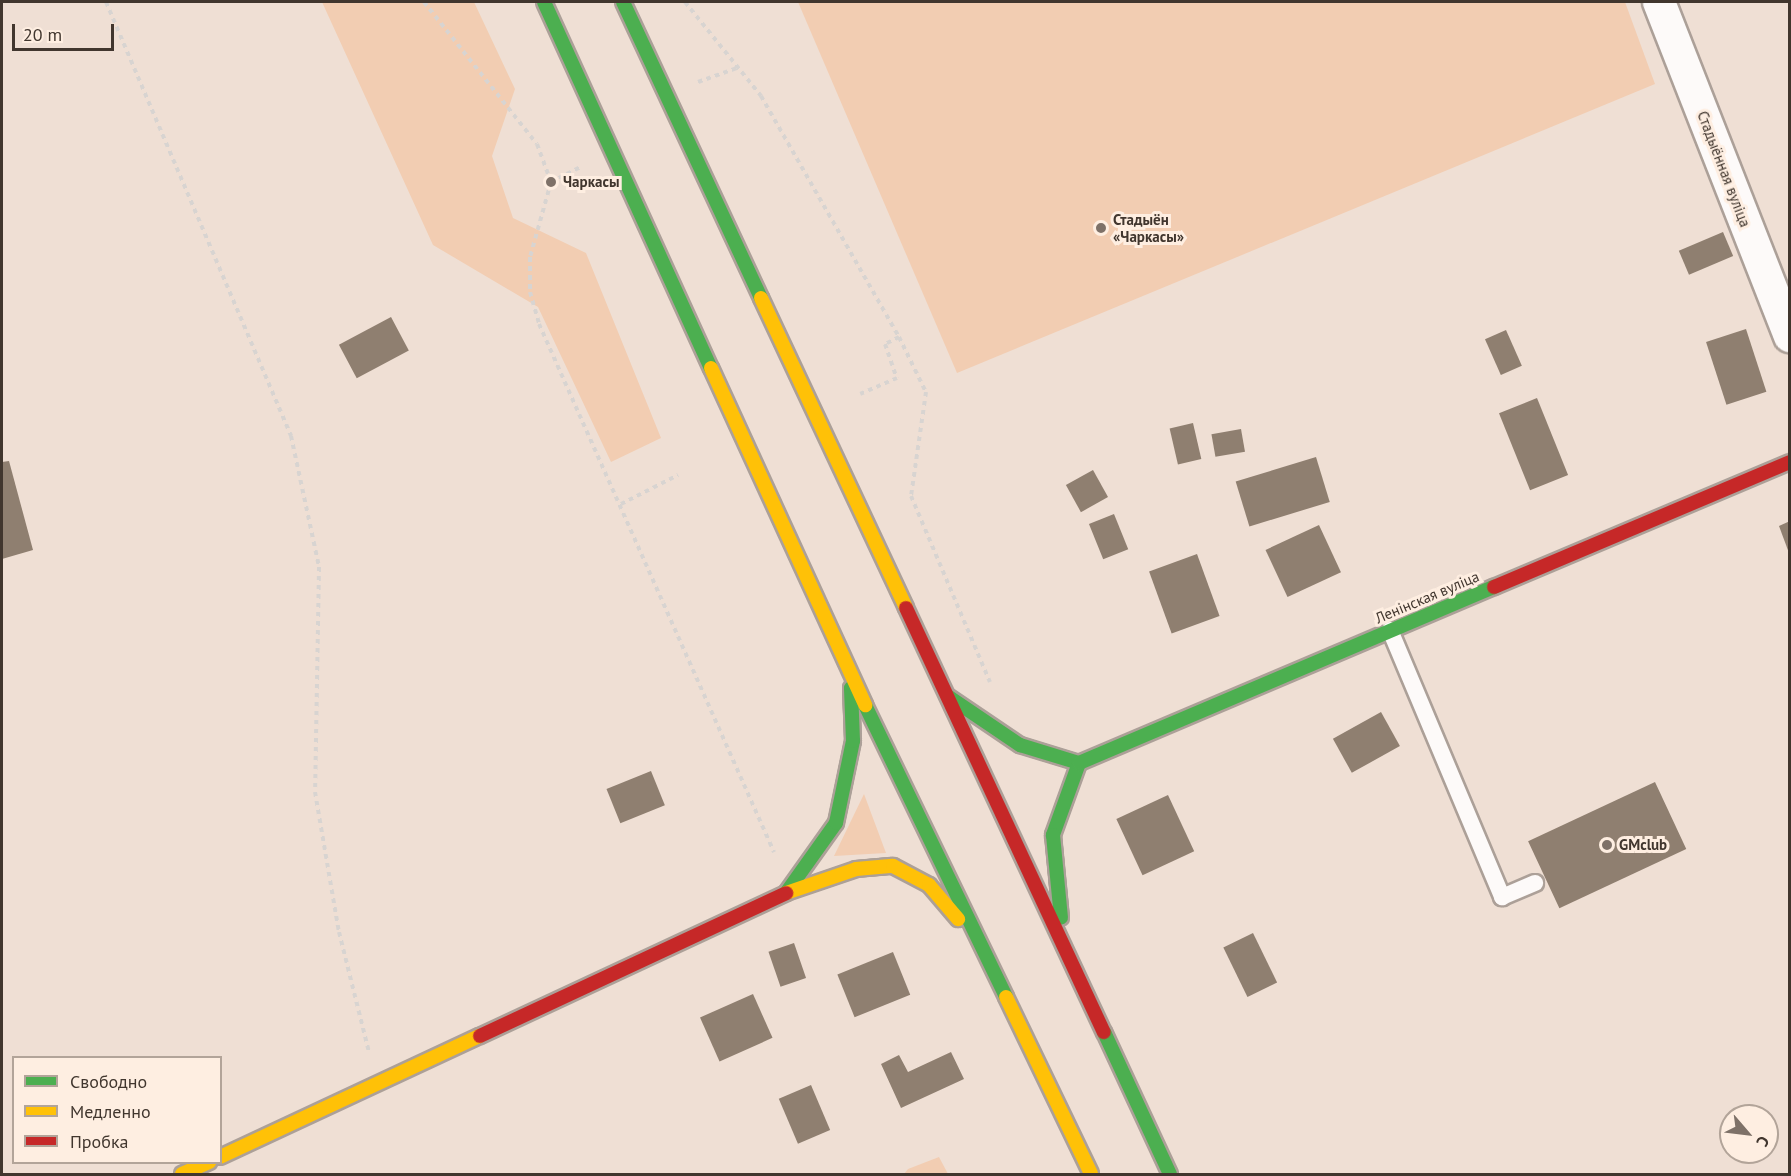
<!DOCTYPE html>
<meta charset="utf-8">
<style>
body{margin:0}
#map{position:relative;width:1791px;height:1176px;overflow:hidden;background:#efdfd4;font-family:"PT Sans",sans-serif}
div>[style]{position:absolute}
.green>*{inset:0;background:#f2cdb2}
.building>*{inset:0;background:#8f7f70;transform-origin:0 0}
.path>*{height:4px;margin-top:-2px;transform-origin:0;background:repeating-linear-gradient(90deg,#d8d4d1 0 4.5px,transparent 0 9px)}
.roads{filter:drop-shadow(2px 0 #aca098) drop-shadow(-2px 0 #aca098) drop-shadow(0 2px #aca098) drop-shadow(0 -2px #aca098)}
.lane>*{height:16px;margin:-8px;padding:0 8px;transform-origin:8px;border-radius:8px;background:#fdfaf9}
.street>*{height:32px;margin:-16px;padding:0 16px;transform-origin:16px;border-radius:16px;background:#fdfaf9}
.fast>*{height:14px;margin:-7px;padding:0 7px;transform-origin:7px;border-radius:7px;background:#4caf50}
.slow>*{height:14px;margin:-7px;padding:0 7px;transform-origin:7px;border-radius:7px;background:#ffc107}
.jam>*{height:14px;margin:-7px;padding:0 7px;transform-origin:7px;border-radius:7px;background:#c62828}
.dots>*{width:16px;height:16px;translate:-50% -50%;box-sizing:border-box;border:3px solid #feeee1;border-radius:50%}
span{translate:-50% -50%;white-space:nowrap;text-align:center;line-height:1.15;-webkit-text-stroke:6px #feeee1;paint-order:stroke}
.street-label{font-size:15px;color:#41362e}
.poi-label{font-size:15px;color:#41362e;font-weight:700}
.left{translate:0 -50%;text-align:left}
.frame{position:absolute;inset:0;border:3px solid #41362e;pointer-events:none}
.legend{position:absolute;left:12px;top:1056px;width:210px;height:108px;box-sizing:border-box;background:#feeee1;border:2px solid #b2a499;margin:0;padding:8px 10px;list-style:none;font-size:18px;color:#41362e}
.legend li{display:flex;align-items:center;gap:12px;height:30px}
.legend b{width:30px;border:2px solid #b2a499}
.north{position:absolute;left:1719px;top:1104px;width:60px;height:60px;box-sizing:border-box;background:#feeee1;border:2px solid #b2a499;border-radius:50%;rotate:118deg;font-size:16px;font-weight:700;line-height:24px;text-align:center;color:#41362e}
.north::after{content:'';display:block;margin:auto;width:21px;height:27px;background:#7e7168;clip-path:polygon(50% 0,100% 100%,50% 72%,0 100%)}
.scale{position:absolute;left:12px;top:24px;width:102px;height:27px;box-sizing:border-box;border:3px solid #41362e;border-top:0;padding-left:8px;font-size:18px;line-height:21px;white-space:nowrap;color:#41362e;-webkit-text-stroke:4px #feeee1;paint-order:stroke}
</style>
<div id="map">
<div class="green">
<div style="clip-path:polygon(322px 2px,474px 2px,515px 89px,492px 156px,513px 218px,586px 253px,661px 438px,611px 462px,538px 307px,433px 245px)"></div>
<div style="clip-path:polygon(798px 2px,1625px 2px,1655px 84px,957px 373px)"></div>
<div style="clip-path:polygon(864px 794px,886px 853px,834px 856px)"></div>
<div style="clip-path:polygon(939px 1157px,948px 1174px,904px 1174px,908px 1169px)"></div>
</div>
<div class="building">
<div style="left:1723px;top:232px;width:26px;height:48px;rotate:67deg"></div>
<div style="left:391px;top:317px;width:38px;height:59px;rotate:62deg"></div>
<div style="left:1746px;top:329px;width:66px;height:42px;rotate:72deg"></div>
<div style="left:1506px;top:330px;width:39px;height:23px;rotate:66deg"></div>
<div style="left:1537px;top:398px;width:83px;height:41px;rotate:68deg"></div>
<div style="left:1193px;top:423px;width:37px;height:24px;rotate:77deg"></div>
<div style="left:1241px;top:429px;width:23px;height:30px;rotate:80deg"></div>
<div style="left:1316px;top:457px;width:47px;height:84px;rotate:73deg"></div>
<div style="clip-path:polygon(9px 461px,33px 550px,2px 559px,2px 462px)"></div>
<div style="left:1093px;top:470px;width:31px;height:31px;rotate:61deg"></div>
<div style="left:1114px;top:514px;width:38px;height:27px;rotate:68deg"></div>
<div style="clip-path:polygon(1790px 521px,1790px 553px,1789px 553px,1779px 526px)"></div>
<div style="left:1319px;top:525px;width:52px;height:59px;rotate:65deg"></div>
<div style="left:1197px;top:554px;width:66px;height:51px;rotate:70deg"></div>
<div style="left:1381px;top:712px;width:39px;height:55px;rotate:61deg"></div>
<div style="left:651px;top:771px;width:37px;height:48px;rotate:68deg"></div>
<div style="left:1655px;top:782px;width:74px;height:140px;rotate:65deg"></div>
<div style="left:1168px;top:795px;width:62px;height:57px;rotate:65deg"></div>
<div style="left:1253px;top:933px;width:55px;height:33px;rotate:64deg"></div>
<div style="left:794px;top:943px;width:37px;height:27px;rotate:71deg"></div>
<div style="left:893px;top:952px;width:46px;height:60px;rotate:68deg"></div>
<div style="left:753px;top:994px;width:48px;height:58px;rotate:66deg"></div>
<div style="clip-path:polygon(951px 1052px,964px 1079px,901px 1108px,881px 1064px,899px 1055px,908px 1072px)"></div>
<div style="left:811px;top:1085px;width:49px;height:35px;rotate:67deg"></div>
</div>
<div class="path">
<div style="left:106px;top:2px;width:472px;rotate:66.9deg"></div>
<div style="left:291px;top:436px;width:134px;rotate:77.9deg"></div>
<div style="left:319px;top:567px;width:225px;rotate:91deg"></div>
<div style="left:315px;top:792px;width:142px;rotate:80.3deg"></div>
<div style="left:339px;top:932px;width:124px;rotate:76deg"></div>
<div style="left:424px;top:2px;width:181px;rotate:51.5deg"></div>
<div style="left:537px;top:144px;width:40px;rotate:69.8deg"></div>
<div style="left:551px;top:182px;width:78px;rotate:105.6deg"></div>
<div style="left:530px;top:257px;width:35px;rotate:90deg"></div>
<div style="left:530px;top:292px;width:33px;rotate:74deg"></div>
<div style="left:539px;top:324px;width:578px;rotate:66.01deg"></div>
<div style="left:685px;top:2px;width:121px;rotate:51deg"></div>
<div style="left:761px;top:96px;width:278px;rotate:60.2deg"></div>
<div style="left:899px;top:337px;width:16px;rotate:153deg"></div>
<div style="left:885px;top:344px;width:36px;rotate:71deg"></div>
<div style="left:897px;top:378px;width:40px;rotate:156.6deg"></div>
<div style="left:698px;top:82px;width:41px;rotate:-19.7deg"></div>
<div style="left:551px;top:182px;width:35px;rotate:-27deg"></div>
<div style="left:899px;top:337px;width:61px;rotate:63.9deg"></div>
<div style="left:926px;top:392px;width:105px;rotate:98.2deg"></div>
<div style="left:911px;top:496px;width:202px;rotate:67deg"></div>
<div style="left:621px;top:504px;width:64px;rotate:-27deg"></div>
</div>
<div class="roads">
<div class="lane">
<div style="left:1390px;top:630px;width:290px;rotate:67.2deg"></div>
<div style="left:1502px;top:897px;width:36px;rotate:-23deg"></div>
</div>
<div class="street">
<div style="left:1659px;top:2px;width:359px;rotate:68.6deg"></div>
</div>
<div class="fast">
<div style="left:544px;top:2px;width:402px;rotate:65.5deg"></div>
<div style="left:623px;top:2px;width:327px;rotate:65deg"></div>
<div style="left:949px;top:697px;width:86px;rotate:34.1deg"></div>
<div style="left:1020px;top:745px;width:62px;rotate:17deg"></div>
<div style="left:1079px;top:763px;width:77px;rotate:109.9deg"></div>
<div style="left:1053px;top:835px;width:83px;rotate:84.5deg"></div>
<div style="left:865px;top:705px;width:324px;rotate:64.2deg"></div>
<div style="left:1079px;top:763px;width:451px;rotate:-23deg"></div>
<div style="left:786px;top:893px;width:86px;rotate:-54.5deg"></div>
<div style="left:836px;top:823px;width:84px;rotate:-78.3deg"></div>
<div style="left:853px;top:741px;width:53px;rotate:-92.2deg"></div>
<div style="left:1104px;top:1032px;width:157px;rotate:65.1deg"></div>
</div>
<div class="slow">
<div style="left:761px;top:298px;width:342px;rotate:64.9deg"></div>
<div style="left:711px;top:368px;width:371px;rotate:65.4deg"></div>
<div style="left:786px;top:893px;width:74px;rotate:-18.9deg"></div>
<div style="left:856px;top:869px;width:37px;rotate:-5deg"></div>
<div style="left:893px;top:866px;width:41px;rotate:27.8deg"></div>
<div style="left:929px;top:885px;width:45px;rotate:49.5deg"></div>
<div style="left:1006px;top:997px;width:196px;rotate:64.3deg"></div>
<div style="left:220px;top:1157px;width:287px;rotate:-25deg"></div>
<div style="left:182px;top:1174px;width:30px;rotate:-24deg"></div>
</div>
<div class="jam">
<div style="left:1494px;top:587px;width:321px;rotate:-22.9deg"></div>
<div style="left:906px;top:608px;width:468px;rotate:65deg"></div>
<div style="left:480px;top:1036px;width:338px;rotate:-25deg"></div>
</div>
</div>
<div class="dots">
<div style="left:551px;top:182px;background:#7e7168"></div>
<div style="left:1101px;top:228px;background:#7e7168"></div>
<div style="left:1607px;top:845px;background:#7e7168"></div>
</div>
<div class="street-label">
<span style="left:1724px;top:169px;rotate:69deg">Стадыённая вуліца</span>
<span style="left:1427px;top:597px;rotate:-23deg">Ленінская вуліца</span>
</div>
<div class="poi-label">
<span class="left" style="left:563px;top:182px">Чаркасы</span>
<span class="left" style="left:1113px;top:228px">Стадыён<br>«Чаркасы»</span>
<span class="left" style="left:1619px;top:845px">GMclub</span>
</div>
<div class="frame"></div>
<ul class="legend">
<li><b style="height:8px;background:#4caf50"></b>Свободно</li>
<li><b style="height:8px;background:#ffc107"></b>Медленно</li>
<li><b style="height:8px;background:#c62828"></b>Пробка</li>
</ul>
<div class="north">С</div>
<div class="scale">20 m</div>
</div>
